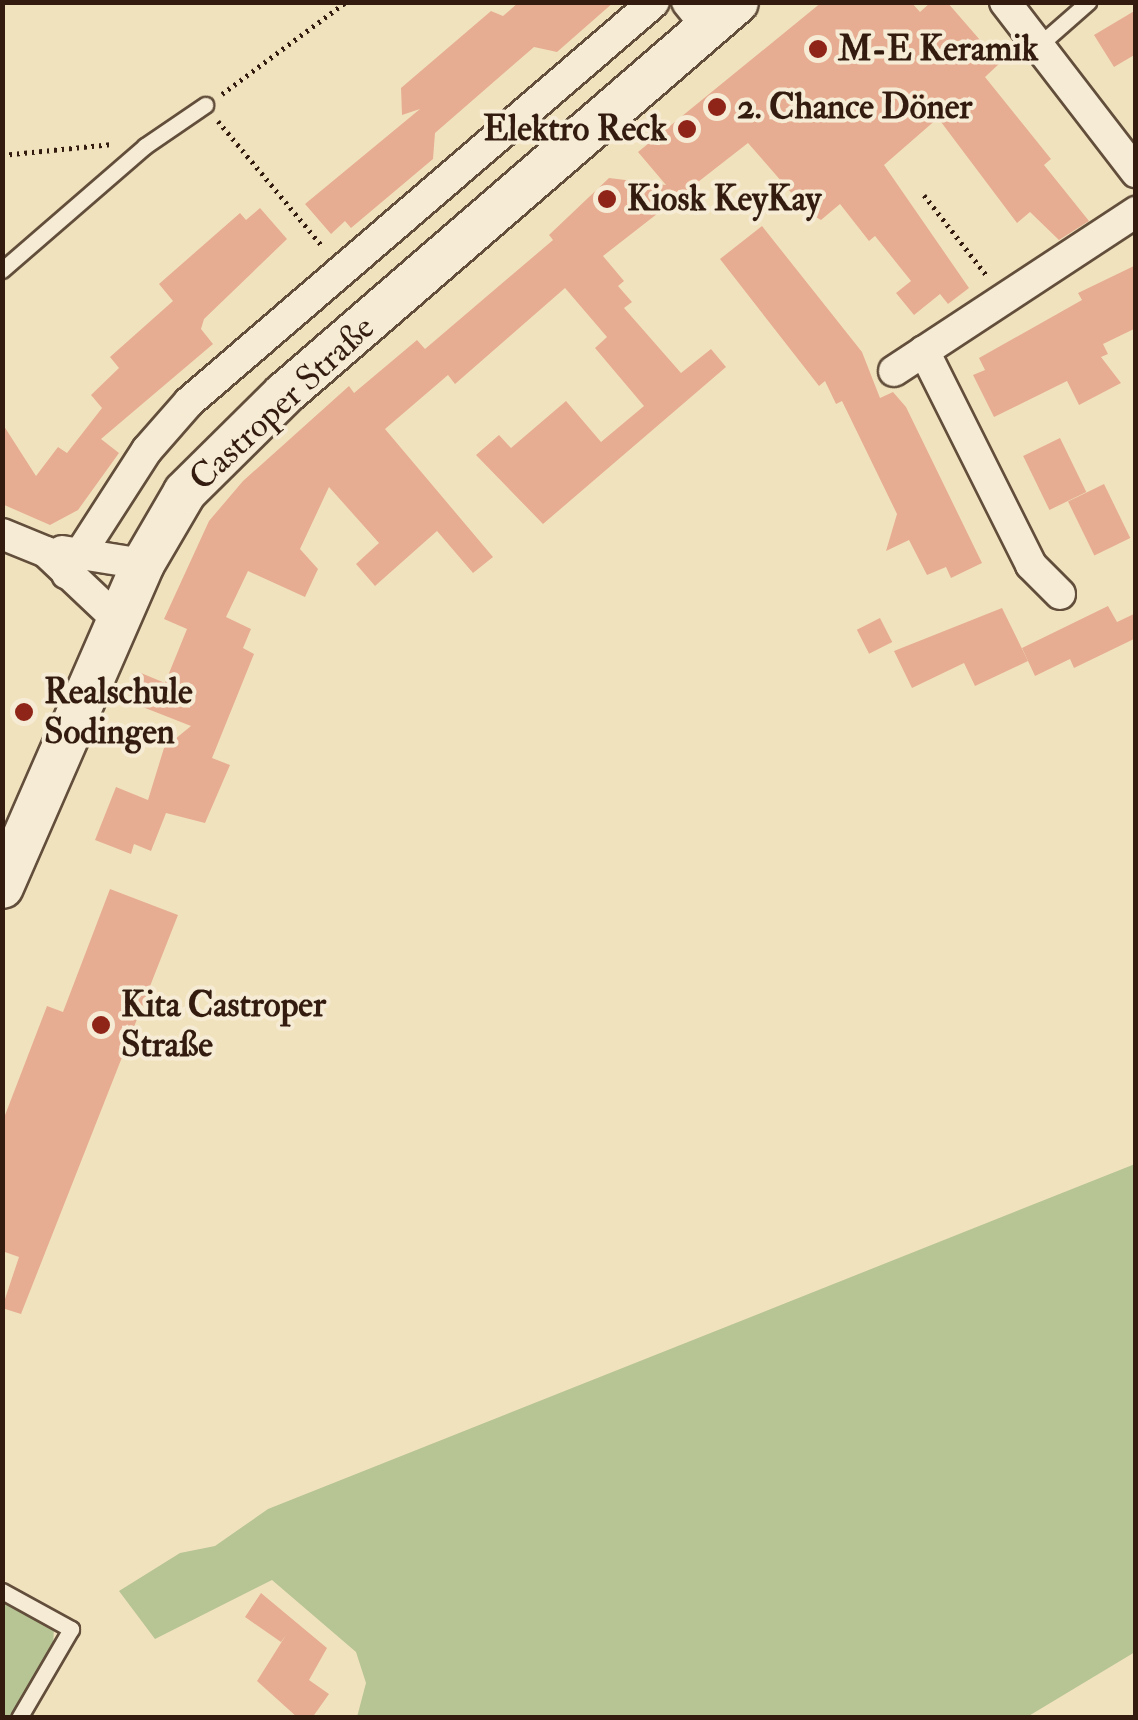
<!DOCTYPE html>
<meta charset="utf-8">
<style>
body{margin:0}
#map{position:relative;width:1138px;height:1720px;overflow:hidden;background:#f1e2be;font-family:"IM FELL Double Pica",serif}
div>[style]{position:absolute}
.green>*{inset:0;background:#b7c494}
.building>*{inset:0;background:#e6ad92;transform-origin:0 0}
.path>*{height:5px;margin-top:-2.5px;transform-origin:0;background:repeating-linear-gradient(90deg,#331c0f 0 2.5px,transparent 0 7.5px)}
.roads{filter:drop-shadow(2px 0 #624e3b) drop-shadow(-2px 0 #624e3b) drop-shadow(0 2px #624e3b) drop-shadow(0 -2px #624e3b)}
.service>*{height:15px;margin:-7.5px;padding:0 7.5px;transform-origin:7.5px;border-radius:7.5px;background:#f6ecd5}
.minor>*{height:30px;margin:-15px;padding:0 15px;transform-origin:15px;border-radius:15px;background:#f6ecd5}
.secondary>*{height:42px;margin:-21px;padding:0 21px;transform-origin:21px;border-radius:21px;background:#f6ecd5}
.dots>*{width:28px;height:28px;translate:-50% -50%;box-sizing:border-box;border:5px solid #f6ecd5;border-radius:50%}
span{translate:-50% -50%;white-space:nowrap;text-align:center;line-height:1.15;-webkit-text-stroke:8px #f6ecd5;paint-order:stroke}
.poi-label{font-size:35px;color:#331c0f;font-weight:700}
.left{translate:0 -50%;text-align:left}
.right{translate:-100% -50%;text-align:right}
.street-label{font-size:35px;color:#331c0f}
.frame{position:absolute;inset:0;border:5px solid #331c0f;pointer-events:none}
</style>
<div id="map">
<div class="green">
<div style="clip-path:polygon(1135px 1164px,1135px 1652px,1027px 1717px,357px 1717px,366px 1683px,356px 1652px,272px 1580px,155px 1639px,119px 1591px,180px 1553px,215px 1546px,268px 1509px)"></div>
<div style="clip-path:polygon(2px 1597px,54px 1627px,53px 1648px,12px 1717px,3px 1717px)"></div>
</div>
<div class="building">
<div style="clip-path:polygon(519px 2px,614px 2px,557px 52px,534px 47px,435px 133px,433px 159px,351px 228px,345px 221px,331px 234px,305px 204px,420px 109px,402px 115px,401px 88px,491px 11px,503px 16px)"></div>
<div style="clip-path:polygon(822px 2px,911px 2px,920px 12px,931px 2px,947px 2px,1000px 63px,985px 77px,1051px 159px,1044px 165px,1089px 221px,1059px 240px,1030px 212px,1017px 223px,938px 118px,884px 165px,969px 288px,948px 304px,940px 294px,914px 315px,896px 293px,911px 281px,875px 236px,869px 241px,840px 204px,821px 220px,809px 213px,748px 143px,603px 256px,624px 281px,618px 286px,632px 302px,624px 308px,681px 373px,711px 349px,726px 367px,543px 524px,476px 455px,499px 435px,511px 448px,566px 401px,601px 442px,644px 406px,595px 348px,607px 337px,565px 288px,455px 384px,448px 375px,385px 429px,493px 557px,473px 573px,437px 531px,375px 586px,356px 564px,379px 543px,329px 487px,300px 549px,318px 569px,305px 597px,248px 571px,226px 617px,251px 629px,243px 648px,254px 654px,212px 758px,230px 765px,205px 823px,166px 813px,151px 851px,134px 844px,131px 854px,95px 840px,116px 787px,148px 800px,164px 748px,191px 726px,130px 702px,141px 673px,165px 683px,187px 629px,164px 619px,209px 521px,243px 481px,349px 386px,354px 393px,417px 340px,425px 349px,553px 240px,549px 235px,609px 178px,666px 185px,638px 152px)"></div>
<div style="clip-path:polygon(1136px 10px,1136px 54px,1114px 67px,1094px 35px)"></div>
<div style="clip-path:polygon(260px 208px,287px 239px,204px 319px,201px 329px,213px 344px,101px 439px,119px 453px,78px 510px,50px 525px,2px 504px,2px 423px,36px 476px,58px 447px,67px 453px,102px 408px,91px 395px,119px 368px,110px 357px,173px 301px,159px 284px,240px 213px,246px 220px)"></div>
<div style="clip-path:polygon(762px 226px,862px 352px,880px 398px,893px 392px,906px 407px,982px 563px,951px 578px,946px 567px,927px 575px,909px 540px,886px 551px,897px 514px,842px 401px,836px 404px,825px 381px,819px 386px,720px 259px)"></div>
<div style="clip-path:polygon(1136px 265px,1136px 328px,1103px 344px,1108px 354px,1101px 357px,1121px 383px,1079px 405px,1067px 381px,994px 417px,973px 375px,985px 370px,979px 358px,1082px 300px,1078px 293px)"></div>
<div style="left:1060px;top:438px;width:60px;height:41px;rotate:64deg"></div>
<div style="left:1104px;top:484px;width:60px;height:40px;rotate:64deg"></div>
<div style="clip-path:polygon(1108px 606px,1117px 622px,1136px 613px,1136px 638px,1074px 668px,1070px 659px,1035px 676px,1022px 648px)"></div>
<div style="clip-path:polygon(1002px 608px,1028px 661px,975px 686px,964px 663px,912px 688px,894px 651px)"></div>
<div style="left:880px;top:618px;width:27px;height:26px;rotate:63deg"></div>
<div style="clip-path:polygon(110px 889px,178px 915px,21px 1314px,2px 1308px,19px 1257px,2px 1251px,2px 1123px,47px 1006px,63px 1012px)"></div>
<div style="clip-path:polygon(261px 1593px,327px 1648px,309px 1680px,329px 1694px,312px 1718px,298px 1718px,257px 1681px,286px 1635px,281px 1642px,245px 1617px)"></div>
</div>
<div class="path">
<div style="left:222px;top:94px;width:154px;rotate:-36.6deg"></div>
<div style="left:218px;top:121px;width:164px;rotate:50.2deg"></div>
<div style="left:2px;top:155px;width:111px;rotate:-5.7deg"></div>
<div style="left:924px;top:195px;width:103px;rotate:52.1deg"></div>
<div style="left:2px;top:1033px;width:5px;rotate:22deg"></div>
</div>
<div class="roads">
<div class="service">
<div style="left:1038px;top:46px;width:67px;rotate:-41.3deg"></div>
<div style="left:2px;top:270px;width:189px;rotate:-40.9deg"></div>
<div style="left:145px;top:146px;width:73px;rotate:-34.3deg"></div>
<div style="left:2px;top:1591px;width:79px;rotate:28.8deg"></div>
<div style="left:71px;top:1629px;width:103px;rotate:120.3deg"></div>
</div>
<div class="minor">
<div style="left:687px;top:2px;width:35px;rotate:51deg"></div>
<div style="left:1005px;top:2px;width:215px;rotate:52.4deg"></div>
<div style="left:924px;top:351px;width:239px;rotate:63.4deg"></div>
<div style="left:1031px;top:565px;width:41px;rotate:45deg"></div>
<div style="left:894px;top:371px;width:290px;rotate:-33.3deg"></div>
<div style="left:2px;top:534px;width:48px;rotate:22.2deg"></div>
<div style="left:46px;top:552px;width:99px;rotate:43.4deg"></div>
<div style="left:62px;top:551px;width:82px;rotate:9.1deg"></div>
<div style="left:67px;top:574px;width:148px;rotate:-57.2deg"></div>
<div style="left:147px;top:450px;width:64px;rotate:-48.8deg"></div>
<div style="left:189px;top:402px;width:613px;rotate:-40.7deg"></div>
</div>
<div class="secondary">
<div style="left:2px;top:887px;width:352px;rotate:-66.4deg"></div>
<div style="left:143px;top:564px;width:83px;rotate:-59.7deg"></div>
<div style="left:185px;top:492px;width:139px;rotate:-44.7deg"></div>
<div style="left:284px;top:394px;width:599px;rotate:-40.87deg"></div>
</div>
</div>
<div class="dots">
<div style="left:818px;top:49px;background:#8f2418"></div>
<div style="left:717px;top:107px;background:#8f2418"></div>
<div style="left:687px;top:129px;background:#8f2418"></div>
<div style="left:607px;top:199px;background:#8f2418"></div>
<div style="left:24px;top:712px;background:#8f2418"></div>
<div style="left:101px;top:1025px;background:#8f2418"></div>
</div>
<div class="poi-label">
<span class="left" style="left:838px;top:49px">M-E Keramik</span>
<span class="left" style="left:737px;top:107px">2. Chance Döner</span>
<span class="right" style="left:667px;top:129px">Elektro Reck</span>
<span class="left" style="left:627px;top:199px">Kiosk KeyKay</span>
<span class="left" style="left:44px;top:712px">Realschule<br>Sodingen</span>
<span class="left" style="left:121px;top:1025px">Kita Castroper<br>Straße</span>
</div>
<div class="street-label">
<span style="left:282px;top:403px;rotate:-43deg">Castroper Straße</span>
</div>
<div class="frame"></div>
</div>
